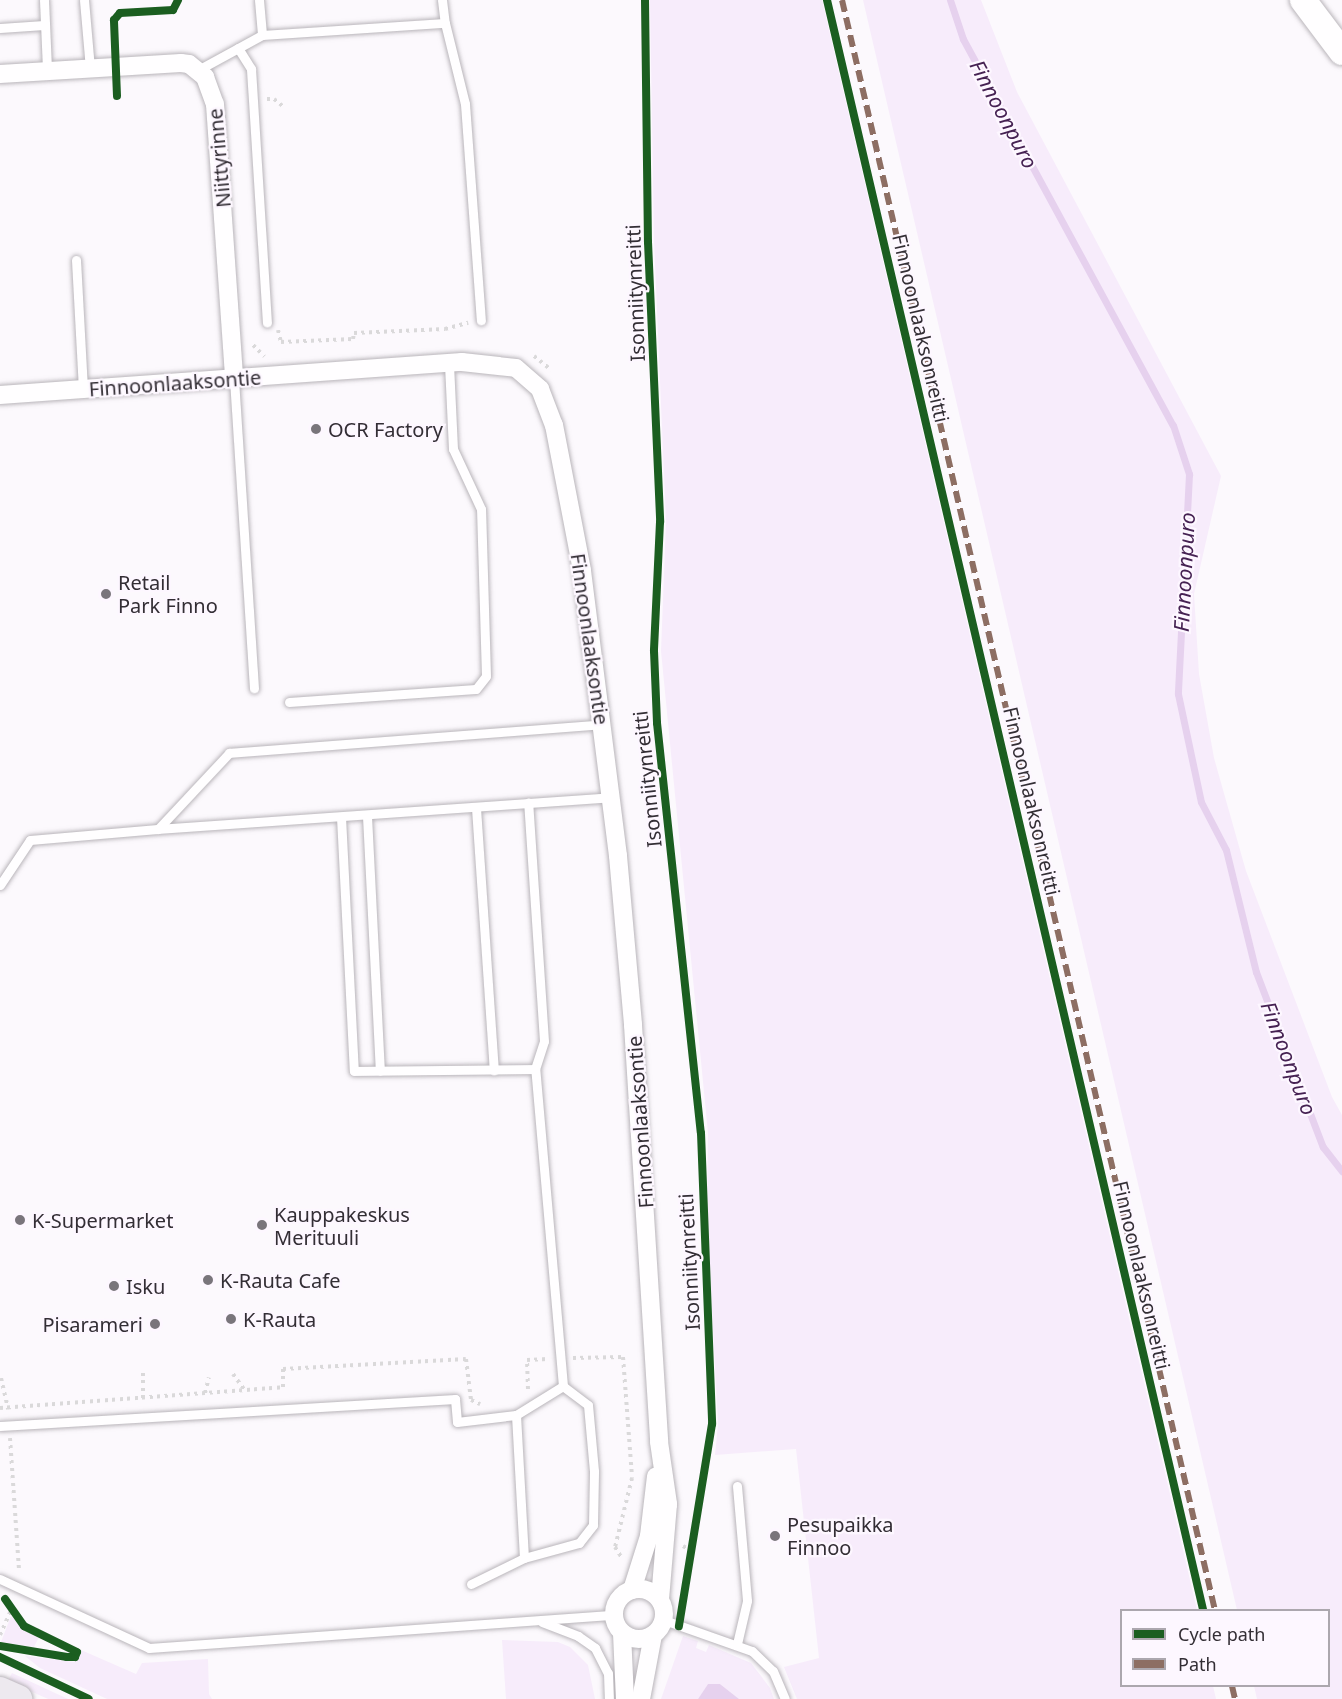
<!DOCTYPE html>
<style>
body{margin:0}
#map{position:relative;width:1342px;height:1699px;overflow:hidden;background:#fcf9fd;font-family:"Noto Sans",sans-serif}
div>[style]{position:absolute}
.green>*{inset:0;background:#f7ecfb}
.water>*{inset:0;background:#e6d1ee}
.stream>*{height:7px;margin:-3.5px;padding:0 3.5px;transform-origin:3.5px;border-radius:3.5px;background:#e6d1ee}
.path>*{height:4px;margin-top:-2px;transform-origin:0;background:repeating-linear-gradient(90deg,#dad9da 0 3px,transparent 0 7.5px)}
.roads{filter:drop-shadow(0 0 2px #b9b5ba) drop-shadow(0 0 2px #b9b5ba)}
.lane>*{height:9px;margin:-4.5px;padding:0 4.5px;transform-origin:4.5px;border-radius:4.5px;background:#fffeff}
.street>*{height:18px;margin:-9px;padding:0 9px;transform-origin:9px;border-radius:9px;background:#fffeff}
.street>.ring{margin:-9px;padding:0;box-sizing:content-box;background:none;border:18px solid #fffeff;border-radius:50%}
.secondary>*{height:26px;margin:-13px;padding:0 13px;transform-origin:13px;border-radius:13px;background:#fffeff}
.primary>*{height:28px;margin:-14px;padding:0 14px;transform-origin:14px;border-radius:14px;background:#ede9ef}
.quiet>*{height:6px;margin-top:-3px;transform-origin:0;background:repeating-linear-gradient(90deg,#8d6e63 0 12px,transparent 0 18px)}
.cycleway>*{height:8px;margin:-4px;padding:0 4px;transform-origin:4px;border-radius:4px;background:#1b5e20}
.dots>*{width:16px;height:16px;translate:-50% -50%;box-sizing:border-box;border:3px solid #fdf7ff;border-radius:50%}
span{translate:-50% -50%;white-space:nowrap;text-align:center;line-height:1.15;-webkit-text-stroke:4.5px #fdf7ff;paint-order:stroke}
.street-label{font-size:20px;color:#332e35}
.poi-label{font-size:20px;color:#332e35}
.left{translate:0 -50%;text-align:left}
.right{translate:-100% -50%;text-align:right}
.water-label{font-size:21px;color:#462253;font-style:italic}
.legend{position:absolute;left:1120px;top:1609px;width:210px;height:78px;box-sizing:border-box;background:#fdf7ff;border:2px solid #aca7ae;margin:0;padding:8px 10px;list-style:none;font-size:18px;color:#332e35}
.legend li{display:flex;align-items:center;gap:12px;height:30px}
.legend b{width:30px;border:2px solid #aca7ae}
</style>
<div id="map">
<div class="green">
<i style="clip-path:polygon(650px 0,822px 0,1197px 1610px,1122px 1610px,1122px 1686px,1213px 1686px,1216px 1699px,797px 1699px,784px 1667px,819px 1658px,796px 1449px,715px 1455px,718px 1424px,707px 1214px,708px 1133px,661px 651px,666px 522px,654px 241px)"></i>
<i style="clip-path:polygon(863px 0,981px 0,1017px 92px,1221px 476px,1194px 594px,1199px 674px,1214px 758px,1246px 871px,1332px 1097px,1342px 1115px,1342px 1699px,1257px 1699px,1254px 1686px,1328px 1686px,1328px 1610px,1237px 1610px)"></i>
<i style="clip-path:polygon(11px 1616px,25px 1630px,39px 1637px,34px 1647px,1px 1642px)"></i>
<i style="clip-path:polygon(683px 1636px,698px 1641px,696px 1648px,706px 1652px,709px 1645px,751px 1663px,770px 1688px,774px 1699px,739px 1699px,720px 1684px,708px 1684px,698px 1699px,661px 1699px)"></i>
<i style="clip-path:polygon(502px 1640px,558px 1642px,570px 1647px,588px 1665px,595px 1699px,506px 1699px)"></i>
<i style="clip-path:polygon(81px 1650px,136px 1674px,142px 1663px,208px 1659px,209px 1694px,212px 1699px,107px 1699px,40px 1668px,25px 1656px,75px 1662px)"></i>
<i style="clip-path:polygon(12px 1673px,68px 1699px,48px 1699px,8px 1681px)"></i>
</div>
<div class="water">
<i style="clip-path:polygon(708px 1684px,720px 1684px,739px 1699px,698px 1699px)"></i>
</div>
<div class="stream">
<i style="left:950px;top:0;width:41px;rotate:71.6deg"></i>
<i style="left:963px;top:39px;width:439px;rotate:61.5deg"></i>
<i style="left:1173px;top:425px;width:52px;rotate:71.9deg"></i>
<i style="left:1189px;top:474px;width:220px;rotate:92.9deg"></i>
<i style="left:1178px;top:694px;width:110px;rotate:78deg"></i>
<i style="left:1201px;top:802px;width:54px;rotate:62.5deg"></i>
<i style="left:1226px;top:850px;width:126px;rotate:76.2deg"></i>
<i style="left:1256px;top:972px;width:187px;rotate:69.1deg"></i>
<i style="left:1323px;top:1147px;width:31px;rotate:52deg"></i>
</div>
<div class="path">
<i style="left:267px;top:99px;width:7px"></i>
<i style="left:274px;top:99px;width:13px;rotate:39deg"></i>
<i style="left:278px;top:330px;width:12px;rotate:76deg"></i>
<i style="left:281px;top:342px;width:72px;rotate:-2.4deg"></i>
<i style="left:353px;top:339px;width:6px;rotate:-81deg"></i>
<i style="left:354px;top:333px;width:91px;rotate:-2.5deg"></i>
<i style="left:445px;top:329px;width:24px;rotate:-15deg"></i>
<i style="left:253px;top:345px;width:16px;rotate:45deg"></i>
<i style="left:534px;top:356px;width:22px;rotate:39deg"></i>
<i style="left:573px;top:1358px;width:50px;rotate:-1.1deg"></i>
<i style="left:623px;top:1357px;width:121px;rotate:85.7deg"></i>
<i style="left:632px;top:1478px;width:71px;rotate:103.8deg"></i>
<i style="left:615px;top:1547px;width:13px;rotate:58deg"></i>
<i style="left:233px;top:1374px;width:19px;rotate:54deg"></i>
<i style="left:1px;top:1378px;width:32px;rotate:77deg"></i>
<i style="left:528px;top:1389px;width:29px;rotate:-92deg"></i>
<i style="left:527px;top:1360px;width:21px;rotate:-3deg"></i>
<i style="left:205px;top:1393px;width:16px;rotate:-76deg"></i>
<i style="left:143px;top:1398px;width:29px;rotate:-90deg"></i>
<i style="left:0;top:1408px;width:284px;rotate:-4.2deg"></i>
<i style="left:283px;top:1387px;width:18px;rotate:-90deg"></i>
<i style="left:283px;top:1369px;width:183px;rotate:-3.1deg"></i>
<i style="left:466px;top:1359px;width:41px;rotate:83deg"></i>
<i style="left:471px;top:1400px;width:10px;rotate:24deg"></i>
<i style="left:10px;top:1438px;width:133px;rotate:86.1deg"></i>
<i style="left:683px;top:1546px;width:12px;rotate:31deg"></i>
<i style="left:0;top:1635px;width:30px;rotate:-66deg"></i>
</div>
<div class="roads">
<div class="lane">
<i style="left:44px;top:0;width:70px;rotate:87.5deg"></i>
<i style="left:84px;top:0;width:68px;rotate:85deg"></i>
<i style="left:259px;top:0;width:35px;rotate:85deg"></i>
<i style="left:442px;top:0;width:23px;rotate:83deg"></i>
<i style="left:0;top:28px;width:44px;rotate:-3.9deg"></i>
<i style="left:238px;top:48px;width:25px;rotate:58deg"></i>
<i style="left:251px;top:69px;width:254px;rotate:86.4deg"></i>
<i style="left:198px;top:70px;width:73px;rotate:-28.7deg"></i>
<i style="left:262px;top:35px;width:183px;rotate:-3.8deg"></i>
<i style="left:445px;top:23px;width:83px;rotate:76.1deg"></i>
<i style="left:465px;top:104px;width:217px;rotate:85.8deg"></i>
<i style="left:76px;top:260px;width:129px;rotate:86.9deg"></i>
<i style="left:234px;top:379px;width:310px;rotate:86.3deg"></i>
<i style="left:289px;top:702px;width:187px;rotate:-4deg"></i>
<i style="left:476px;top:689px;width:16px;rotate:-52deg"></i>
<i style="left:486px;top:676px;width:167px;rotate:-91.7deg"></i>
<i style="left:481px;top:509px;width:66px;rotate:-115deg"></i>
<i style="left:453px;top:449px;width:86px;rotate:-92.7deg"></i>
<i style="left:476px;top:808px;width:263px;rotate:86.1deg"></i>
<i style="left:367px;top:816px;width:255px;rotate:87.1deg"></i>
<i style="left:341px;top:817px;width:254px;rotate:87.1deg"></i>
<i style="left:354px;top:1071px;width:181px;rotate:-0.6deg"></i>
<i style="left:158px;top:829px;width:453px;rotate:-4deg"></i>
<i style="left:0;top:885px;width:54px;rotate:-56.3deg"></i>
<i style="left:30px;top:840px;width:128px;rotate:-4.9deg"></i>
<i style="left:158px;top:829px;width:104px;rotate:-46.9deg"></i>
<i style="left:229px;top:753px;width:375px;rotate:-4.4deg"></i>
<i style="left:516px;top:1415px;width:143px;rotate:86.8deg"></i>
<i style="left:0;top:1426px;width:456px;rotate:-3.4deg"></i>
<i style="left:455px;top:1399px;width:23px;rotate:85deg"></i>
<i style="left:457px;top:1422px;width:59px;rotate:-6.8deg"></i>
<i style="left:516px;top:1415px;width:55px;rotate:-31.7deg"></i>
<i style="left:737px;top:1486px;width:115px;rotate:85deg"></i>
<i style="left:747px;top:1601px;width:44px;rotate:103.1deg"></i>
<i style="left:0;top:1579px;width:164px;rotate:24.8deg"></i>
<i style="left:149px;top:1648px;width:466px;rotate:-4.1deg"></i>
<i style="left:471px;top:1584px;width:59px;rotate:-26.1deg"></i>
<i style="left:524px;top:1558px;width:57px;rotate:-15.3deg"></i>
<i style="left:579px;top:1543px;width:23px;rotate:-52deg"></i>
<i style="left:593px;top:1525px;width:54px;rotate:-88.9deg"></i>
<i style="left:594px;top:1471px;width:66px;rotate:-95.2deg"></i>
<i style="left:588px;top:1405px;width:31px;rotate:-143deg"></i>
<i style="left:563px;top:1386px;width:318px;rotate:-95deg"></i>
<i style="left:535px;top:1069px;width:29px;rotate:-72deg"></i>
<i style="left:544px;top:1041px;width:239px;rotate:-93.8deg"></i>
<i style="left:664px;top:1620px;width:93px;rotate:19.4deg"></i>
<i style="left:752px;top:1651px;width:29px;rotate:44deg"></i>
<i style="left:773px;top:1671px;width:30px;rotate:67deg"></i>
<i style="left:542px;top:1622px;width:39px;rotate:21deg"></i>
<i style="left:578px;top:1636px;width:21px;rotate:35deg"></i>
<i style="left:595px;top:1648px;width:28px;rotate:63deg"></i>
<i style="left:608px;top:1673px;width:26px;rotate:88deg"></i>
</div>
<div class="street">
<i style="left:0;top:74px;width:181px;rotate:-3.5deg"></i>
<i style="left:181px;top:63px;width:8px;rotate:7deg"></i>
<i style="left:189px;top:64px;width:21px;rotate:39deg"></i>
<i style="left:205px;top:77px;width:29px;rotate:70deg"></i>
<i style="left:215px;top:104px;width:276px;rotate:86deg"></i>
<i style="left:0;top:395px;width:463px;rotate:-4.1deg"></i>
<i style="left:462px;top:362px;width:54px;rotate:6.3deg"></i>
<i style="left:516px;top:368px;width:32px;rotate:41deg"></i>
<i style="left:540px;top:389px;width:39px;rotate:69deg"></i>
<i style="left:554px;top:425px;width:149px;rotate:79.1deg"></i>
<i style="left:582px;top:571px;width:287px;rotate:82.8deg"></i>
<i style="left:618px;top:856px;width:170px;rotate:84.9deg"></i>
<i style="left:633px;top:1025px;width:418px;rotate:86.4deg"></i>
<i style="left:659px;top:1442px;width:63px;rotate:81.7deg"></i>
<i style="left:668px;top:1504px;width:96px;rotate:94.8deg"></i>
<i class="ring" style="left:614px;top:1589px;width:32px;height:32px"></i>
<i style="left:632px;top:1590px;width:57px;rotate:-72.5deg"></i>
<i style="left:649px;top:1536px;width:60px;rotate:-83.3deg"></i>
<i style="left:622px;top:1633px;width:66px;rotate:87.4deg"></i>
<i style="left:641px;top:1699px;width:65px;rotate:-79.4deg"></i>
</div>
<div class="secondary">
<i style="left:1303px;top:0;width:65px;rotate:53.1deg"></i>
</div>
<div class="primary">
<i style="left:0;top:1691px;width:20px;rotate:24deg"></i>
</div>
</div>
<div class="quiet">
<i style="left:842px;top:0;width:1653px;rotate:76.96deg"></i>
<i style="left:1232px;top:1686px;width:13px;rotate:77deg"></i>
</div>
<div class="cycleway">
<i style="left:645px;top:0;width:242px;rotate:89.3deg"></i>
<i style="left:648px;top:242px;width:280px;rotate:87.5deg"></i>
<i style="left:660px;top:522px;width:129px;rotate:92.7deg"></i>
<i style="left:654px;top:651px;width:72px;rotate:87.6deg"></i>
<i style="left:657px;top:723px;width:412px;rotate:83.9deg"></i>
<i style="left:701px;top:1133px;width:291px;rotate:87.8deg"></i>
<i style="left:712px;top:1424px;width:205px;rotate:99.3deg"></i>
<i style="left:827px;top:0;width:1653px;rotate:76.85deg"></i>
<i style="left:117px;top:96px;width:76px;rotate:-92.3deg"></i>
<i style="left:114px;top:20px;width:9px;rotate:-49deg"></i>
<i style="left:120px;top:13px;width:53px;rotate:-3.2deg"></i>
<i style="left:173px;top:10px;width:11px;rotate:-63deg"></i>
<i style="left:0;top:1646px;width:68px;rotate:9.3deg"></i>
<i style="left:67px;top:1657px;width:8px"></i>
<i style="left:75px;top:1657px;width:5px;rotate:-68deg"></i>
<i style="left:77px;top:1652px;width:59px;rotate:-153.9deg"></i>
<i style="left:24px;top:1626px;width:33px;rotate:-125deg"></i>
<i style="left:0;top:1657px;width:98px;rotate:25.3deg"></i>
</div>
<div class="dots">
<i style="left:316px;top:429px;background:#79757b"></i>
<i style="left:106px;top:594px;background:#79757b"></i>
<i style="left:20px;top:1220px;background:#79757b"></i>
<i style="left:262px;top:1225px;background:#79757b"></i>
<i style="left:208px;top:1280px;background:#79757b"></i>
<i style="left:114px;top:1286px;background:#79757b"></i>
<i style="left:231px;top:1319px;background:#79757b"></i>
<i style="left:155px;top:1324px;background:#79757b"></i>
<i style="left:775px;top:1536px;background:#79757b"></i>
</div>
<div class="street-label">
<span style="left:219px;top:158px;rotate:-95deg">Niittyrinne</span>
<span style="left:635px;top:293px;rotate:-92deg">Isonniitynreitti</span>
<span style="left:921px;top:328px;rotate:77deg">Finnoonlaaksonreitti</span>
<span style="left:175px;top:383px;rotate:-4deg">Finnoonlaaksontie</span>
<span style="left:590px;top:639px;rotate:82deg">Finnoonlaaksontie</span>
<span style="left:647px;top:779px;rotate:-96deg">Isonniitynreitti</span>
<span style="left:1032px;top:801px;rotate:77deg">Finnoonlaaksonreitti</span>
<span style="left:640px;top:1122px;rotate:-94deg">Finnoonlaaksontie</span>
<span style="left:689px;top:1262px;rotate:-93deg">Isonniitynreitti</span>
<span style="left:1142px;top:1275px;rotate:77deg">Finnoonlaaksonreitti</span>
</div>
<div class="poi-label">
<span class="left" style="left:328px;top:429px">OCR Factory</span>
<span class="left" style="left:118px;top:594px">Retail<br>Park Finno</span>
<span class="left" style="left:274px;top:1226px">Kauppakeskus<br>Merituuli</span>
<span class="left" style="left:32px;top:1220px">K-Supermarket</span>
<span class="left" style="left:220px;top:1280px">K-Rauta Cafe</span>
<span class="left" style="left:126px;top:1286px">Isku</span>
<span class="left" style="left:243px;top:1319px">K-Rauta</span>
<span class="right" style="left:143px;top:1324px">Pisarameri</span>
<span class="left" style="left:787px;top:1536px">Pesupaikka<br>Finnoo</span>
</div>
<div class="water-label">
<span style="left:1004px;top:114px;rotate:62deg">Finnoonpuro</span>
<span style="left:1184px;top:572px;rotate:-87deg">Finnoonpuro</span>
<span style="left:1289px;top:1058px;rotate:69deg">Finnoonpuro</span>
</div>
<ul class="legend">
<li><b style="height:8px;background:#1b5e20"></b>Cycle path</li>
<li><b style="height:8px;background:#8d6e63"></b>Path</li>
</ul>
</div>
